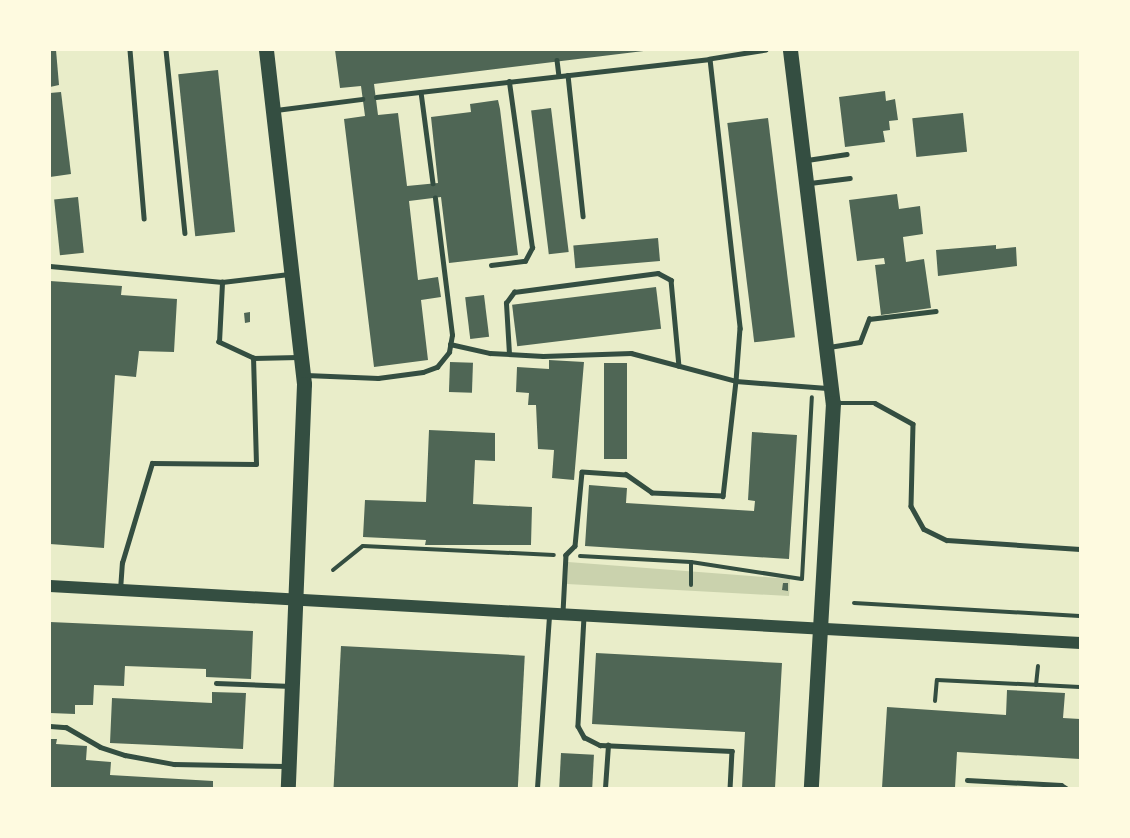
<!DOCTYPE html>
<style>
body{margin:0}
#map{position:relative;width:1130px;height:838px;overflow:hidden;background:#e9edc9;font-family:Barlow,sans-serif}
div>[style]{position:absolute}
.green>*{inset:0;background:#cad2ad}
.building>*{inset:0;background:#4f6655;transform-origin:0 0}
.path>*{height:4px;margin:-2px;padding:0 2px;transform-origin:2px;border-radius:2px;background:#344e41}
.service>*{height:4.5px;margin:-2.25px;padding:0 2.25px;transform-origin:2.25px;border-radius:2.25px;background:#344e41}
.secondary>*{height:12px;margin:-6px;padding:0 6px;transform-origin:6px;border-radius:6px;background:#344e41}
.primary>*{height:15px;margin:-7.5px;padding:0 7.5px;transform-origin:7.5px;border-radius:7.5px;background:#344e41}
span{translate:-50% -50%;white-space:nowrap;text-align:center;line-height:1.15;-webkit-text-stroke:6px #fefae0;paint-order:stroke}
.frame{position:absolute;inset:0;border:51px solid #fefae0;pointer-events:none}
</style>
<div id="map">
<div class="green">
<i style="clip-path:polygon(568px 562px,790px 579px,789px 596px,567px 584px)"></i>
</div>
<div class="building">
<i style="clip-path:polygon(50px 50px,56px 50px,59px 85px,50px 87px)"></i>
<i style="clip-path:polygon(335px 50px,652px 50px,374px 84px,378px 115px,398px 113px,407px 186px,438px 183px,431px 117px,471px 112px,470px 104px,498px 100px,500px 109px,518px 255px,449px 263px,441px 197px,409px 201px,418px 280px,438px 277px,441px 297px,421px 300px,428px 360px,374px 367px,344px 119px,365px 116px,361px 86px,340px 88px)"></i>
<i style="left:218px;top:70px;width:163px;height:40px;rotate:84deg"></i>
<i style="clip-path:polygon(885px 91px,886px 101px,895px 99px,898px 120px,889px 121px,890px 130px,883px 131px,885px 142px,845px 147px,839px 97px)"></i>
<i style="clip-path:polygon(61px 92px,71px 174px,50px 177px,50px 93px)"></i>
<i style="left:551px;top:108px;width:145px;height:20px;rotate:83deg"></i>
<i style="left:963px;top:113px;width:39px;height:51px;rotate:84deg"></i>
<i style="left:768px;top:118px;width:221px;height:41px;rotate:83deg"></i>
<i style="clip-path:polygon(897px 194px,899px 209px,920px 206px,923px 234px,903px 237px,906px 262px,924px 259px,931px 308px,881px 315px,875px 265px,885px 264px,884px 258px,857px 261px,849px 200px)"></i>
<i style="left:78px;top:197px;width:56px;height:24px;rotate:84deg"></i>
<i style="left:658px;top:238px;width:23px;height:85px;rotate:85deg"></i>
<i style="clip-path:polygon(996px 245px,996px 249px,1016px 247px,1017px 266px,938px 276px,936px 250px)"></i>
<i style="clip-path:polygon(50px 281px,122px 286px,121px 295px,177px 299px,174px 352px,139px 351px,136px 377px,115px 375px,104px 548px,50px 544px)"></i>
<i style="left:656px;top:287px;width:42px;height:145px;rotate:83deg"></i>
<i style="left:484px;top:295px;width:42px;height:19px;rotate:83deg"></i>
<i style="clip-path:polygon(250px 312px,250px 322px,245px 323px,244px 313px)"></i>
<i style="clip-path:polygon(549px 360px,584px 362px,574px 480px,552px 478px,554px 450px,538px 449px,536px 405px,528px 405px,529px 393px,516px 392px,517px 367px,549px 369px)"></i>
<i style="left:450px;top:362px;width:23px;height:30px;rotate:2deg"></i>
<i style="left:604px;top:363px;width:23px;height:96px"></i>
<i style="clip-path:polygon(429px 430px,495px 433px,495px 461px,475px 460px,473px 504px,532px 507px,531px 545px,425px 545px,426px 540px,363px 537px,365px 500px,426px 502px)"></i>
<i style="clip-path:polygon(752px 432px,797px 435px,789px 559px,585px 546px,589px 485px,627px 488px,626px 503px,754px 511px,755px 501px,748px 500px)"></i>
<i style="clip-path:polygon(783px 583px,788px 583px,788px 591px,782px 590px)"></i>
<i style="clip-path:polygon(50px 622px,253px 631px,251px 679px,206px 677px,206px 669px,125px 666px,124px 686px,94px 685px,93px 705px,75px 705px,75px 714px,50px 713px)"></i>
<i style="left:341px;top:646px;width:184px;height:142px;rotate:3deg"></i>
<i style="clip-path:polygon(596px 653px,782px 663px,775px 788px,742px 788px,745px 732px,592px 724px)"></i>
<i style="clip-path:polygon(1007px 690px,1065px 693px,1063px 718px,1080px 719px,1080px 759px,957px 752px,955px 788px,882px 788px,887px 707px,1006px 715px)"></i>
<i style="clip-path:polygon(212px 692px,246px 693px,243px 749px,110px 743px,112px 698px,212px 703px)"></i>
<i style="clip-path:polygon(50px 739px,57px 739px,56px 744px,87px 746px,86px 760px,111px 762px,110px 775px,213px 781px,213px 788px,50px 788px)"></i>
<i style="left:561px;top:753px;width:33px;height:35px;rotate:3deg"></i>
</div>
<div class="path">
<i style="left:580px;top:556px;width:111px;rotate:3.1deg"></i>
<i style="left:691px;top:562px;width:112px;rotate:8.7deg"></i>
<i style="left:802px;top:579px;width:182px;rotate:-86.9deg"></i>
<i style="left:333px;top:570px;width:38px;rotate:-39deg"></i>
<i style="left:363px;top:546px;width:191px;rotate:2.7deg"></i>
<i style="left:691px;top:585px;width:23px;rotate:-90deg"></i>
<i style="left:854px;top:603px;width:226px;rotate:3.3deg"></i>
<i style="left:1036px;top:685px;width:19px;rotate:-84deg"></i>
<i style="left:935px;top:701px;width:21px;rotate:-85deg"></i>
<i style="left:937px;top:680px;width:143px;rotate:2.8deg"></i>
</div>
<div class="service">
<i style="left:130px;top:50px;width:169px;rotate:85.2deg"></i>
<i style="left:166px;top:50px;width:184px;rotate:84.1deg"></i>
<i style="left:766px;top:50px;width:57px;rotate:170.9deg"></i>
<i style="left:710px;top:59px;width:271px;rotate:83.6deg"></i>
<i style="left:740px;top:328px;width:53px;rotate:94.3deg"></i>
<i style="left:736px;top:381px;width:91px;rotate:4.4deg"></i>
<i style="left:557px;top:60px;width:16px;rotate:83deg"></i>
<i style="left:568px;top:75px;width:142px;rotate:83.9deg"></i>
<i style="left:421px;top:92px;width:92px;rotate:82.5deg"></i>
<i style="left:376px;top:97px;width:336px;rotate:-6.5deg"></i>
<i style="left:276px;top:110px;width:87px;rotate:-7.3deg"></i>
<i style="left:807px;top:160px;width:40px;rotate:-8.5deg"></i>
<i style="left:810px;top:183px;width:40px;rotate:-7.1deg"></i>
<i style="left:491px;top:265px;width:34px;rotate:-7deg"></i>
<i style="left:525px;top:261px;width:15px;rotate:-62deg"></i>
<i style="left:532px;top:248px;width:168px;rotate:-97.9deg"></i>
<i style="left:50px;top:266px;width:173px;rotate:5.3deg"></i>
<i style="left:222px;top:282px;width:67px;rotate:-6.8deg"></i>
<i style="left:450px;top:344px;width:41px;rotate:12.7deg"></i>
<i style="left:490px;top:353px;width:53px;rotate:3.2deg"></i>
<i style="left:543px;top:356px;width:88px;rotate:-2deg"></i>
<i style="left:631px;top:353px;width:109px;rotate:14.9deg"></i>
<i style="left:736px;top:381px;width:116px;rotate:96.4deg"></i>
<i style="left:723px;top:496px;width:71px;rotate:-177.6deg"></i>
<i style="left:652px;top:493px;width:32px;rotate:-145deg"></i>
<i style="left:626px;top:475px;width:44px;rotate:-176.1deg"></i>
<i style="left:582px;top:472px;width:74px;rotate:95.4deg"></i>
<i style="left:575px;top:546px;width:13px;rotate:135deg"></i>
<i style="left:566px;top:555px;width:58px;rotate:93deg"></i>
<i style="left:829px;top:347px;width:31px;rotate:-9deg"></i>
<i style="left:860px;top:342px;width:25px;rotate:-69deg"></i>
<i style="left:869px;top:319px;width:67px;rotate:-6.8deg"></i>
<i style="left:509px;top:354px;width:51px;rotate:-93.4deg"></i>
<i style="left:506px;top:303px;width:14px;rotate:-54deg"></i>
<i style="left:514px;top:292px;width:145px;rotate:-7.5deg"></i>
<i style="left:658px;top:273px;width:15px;rotate:28deg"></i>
<i style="left:671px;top:280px;width:86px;rotate:84.7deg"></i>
<i style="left:253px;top:358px;width:45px;rotate:-1.3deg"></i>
<i style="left:306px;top:375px;width:72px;rotate:2.4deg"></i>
<i style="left:378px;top:378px;width:45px;rotate:-7.6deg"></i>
<i style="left:423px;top:372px;width:15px;rotate:-20deg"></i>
<i style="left:437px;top:367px;width:19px;rotate:-51deg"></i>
<i style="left:449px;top:352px;width:17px;rotate:-80deg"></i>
<i style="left:452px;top:335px;width:138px;rotate:-97.1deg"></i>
<i style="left:835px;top:403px;width:40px"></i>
<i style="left:875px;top:403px;width:43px;rotate:28.9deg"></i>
<i style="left:913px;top:424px;width:82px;rotate:91.4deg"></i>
<i style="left:911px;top:506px;width:26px;rotate:61deg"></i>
<i style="left:924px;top:529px;width:25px;rotate:26deg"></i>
<i style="left:947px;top:540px;width:133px;rotate:3.9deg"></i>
<i style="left:120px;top:590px;width:27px;rotate:-86deg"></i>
<i style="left:122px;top:563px;width:104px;rotate:-73.3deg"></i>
<i style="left:152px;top:463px;width:104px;rotate:0.6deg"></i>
<i style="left:256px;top:464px;width:106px;rotate:-91.6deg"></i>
<i style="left:253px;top:358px;width:38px;rotate:-155deg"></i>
<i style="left:219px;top:342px;width:60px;rotate:-87.1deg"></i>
<i style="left:584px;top:617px;width:109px;rotate:93.2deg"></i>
<i style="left:578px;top:726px;width:13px;rotate:61deg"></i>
<i style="left:584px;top:737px;width:18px;rotate:27deg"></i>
<i style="left:600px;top:745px;width:132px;rotate:2.6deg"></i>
<i style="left:732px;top:751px;width:37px;rotate:93deg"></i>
<i style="left:216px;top:683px;width:75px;rotate:2.3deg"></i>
<i style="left:50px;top:726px;width:16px;rotate:4deg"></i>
<i style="left:66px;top:727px;width:39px;rotate:30deg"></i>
<i style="left:100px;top:747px;width:26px;rotate:18deg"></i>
<i style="left:125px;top:755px;width:50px;rotate:10.4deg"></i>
<i style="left:174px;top:764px;width:111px;rotate:1deg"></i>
<i style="left:967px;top:780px;width:94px;rotate:3deg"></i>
<i style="left:1061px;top:785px;width:6px;rotate:31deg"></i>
<i style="left:537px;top:788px;width:173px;rotate:-86deg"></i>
<i style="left:605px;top:788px;width:43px;rotate:-86deg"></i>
</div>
<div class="secondary">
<i style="left:50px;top:586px;width:1032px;rotate:3.17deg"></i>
</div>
<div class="primary">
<i style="left:266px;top:50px;width:336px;rotate:83.5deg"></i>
<i style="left:304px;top:384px;width:404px;rotate:92.3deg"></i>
<i style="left:790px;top:50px;width:356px;rotate:83.1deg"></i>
<i style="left:833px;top:403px;width:386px;rotate:93.3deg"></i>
</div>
<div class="frame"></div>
</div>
